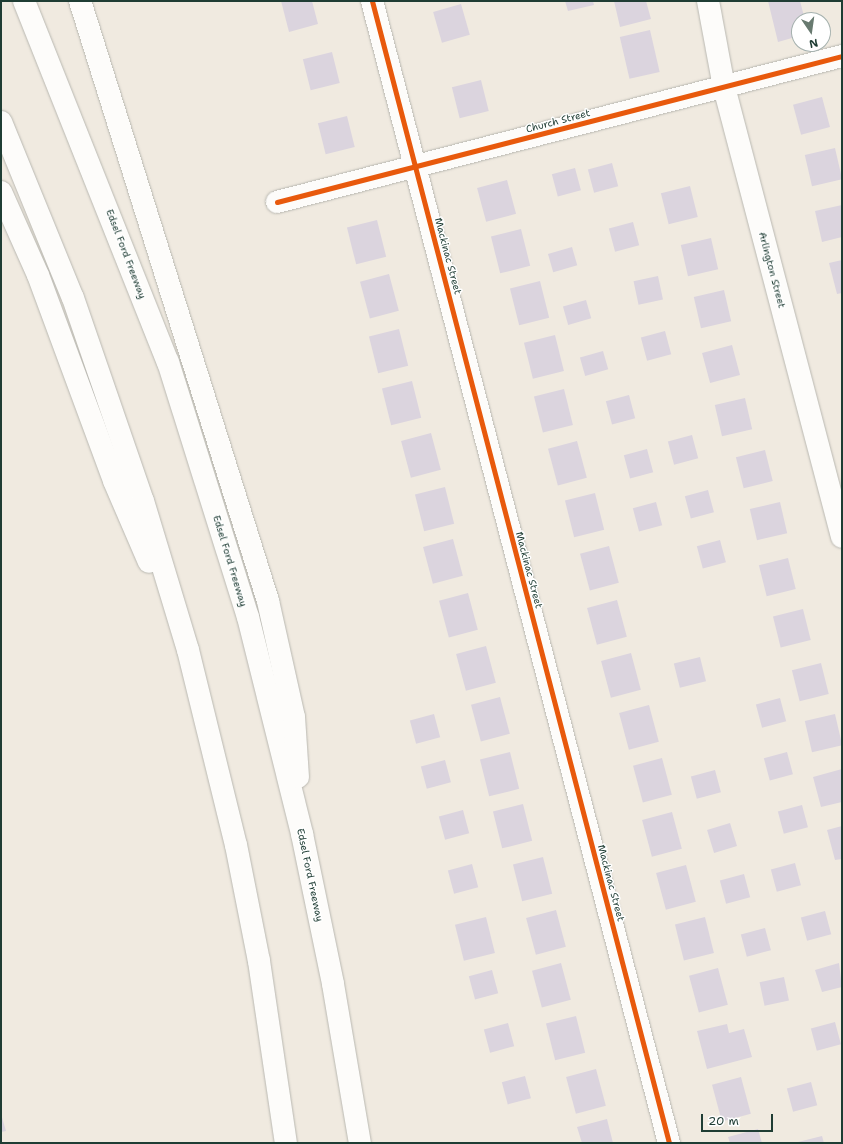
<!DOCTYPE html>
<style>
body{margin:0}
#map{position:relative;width:843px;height:1144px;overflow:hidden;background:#f0eae0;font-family:"Shantell Sans",sans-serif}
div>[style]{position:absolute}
.building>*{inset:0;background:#dbd4de;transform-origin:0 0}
.roads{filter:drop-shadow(0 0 1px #b9b8b1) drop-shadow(0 0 1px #b9b8b1)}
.minor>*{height:22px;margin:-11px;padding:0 11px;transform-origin:11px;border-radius:11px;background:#fdfcfa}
.highway>*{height:22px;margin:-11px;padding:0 11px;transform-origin:11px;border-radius:11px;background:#fdfcfa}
.cycleway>*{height:5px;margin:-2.5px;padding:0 2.5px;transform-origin:2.5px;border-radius:2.5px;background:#e8590c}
span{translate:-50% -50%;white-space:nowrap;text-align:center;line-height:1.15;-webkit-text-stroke:3px #fff;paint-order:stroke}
.street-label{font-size:10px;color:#1f3d34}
.frame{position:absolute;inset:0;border:2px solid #1f3d34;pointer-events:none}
.north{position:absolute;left:791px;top:12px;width:40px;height:40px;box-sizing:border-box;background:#fff;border:1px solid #a5b1ae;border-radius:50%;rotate:167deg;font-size:11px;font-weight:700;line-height:16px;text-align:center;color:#1f3d34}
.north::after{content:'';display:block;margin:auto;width:14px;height:18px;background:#687a70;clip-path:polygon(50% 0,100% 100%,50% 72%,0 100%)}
.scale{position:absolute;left:701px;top:1114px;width:72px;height:18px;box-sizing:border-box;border:2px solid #1f3d34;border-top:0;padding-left:5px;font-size:12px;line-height:14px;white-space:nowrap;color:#1f3d34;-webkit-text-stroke:3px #fff;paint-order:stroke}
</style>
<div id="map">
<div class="building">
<i style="clip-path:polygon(281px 1px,312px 1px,318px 24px,289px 32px)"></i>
<i style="clip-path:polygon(565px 1px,593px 1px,594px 5px,568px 11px)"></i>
<i style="clip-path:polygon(614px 1px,646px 1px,651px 19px,620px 27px)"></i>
<i style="clip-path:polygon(768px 1px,800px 1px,805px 20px,799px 20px,799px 36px,778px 42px)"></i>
<i style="left:461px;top:4px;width:32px;height:29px;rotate:74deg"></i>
<i style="left:650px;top:30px;width:43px;height:31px;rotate:77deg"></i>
<i style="left:332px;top:52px;width:32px;height:30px;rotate:76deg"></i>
<i style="left:481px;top:80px;width:32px;height:30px;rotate:76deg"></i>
<i style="left:822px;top:97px;width:31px;height:30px;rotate:75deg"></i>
<i style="left:347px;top:116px;width:32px;height:30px;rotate:76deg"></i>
<i style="left:835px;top:148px;width:32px;height:31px;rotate:77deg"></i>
<i style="left:612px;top:163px;width:24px;height:25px;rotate:75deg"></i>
<i style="left:575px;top:168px;width:23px;height:24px;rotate:75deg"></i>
<i style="left:507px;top:180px;width:35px;height:31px;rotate:75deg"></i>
<i style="left:690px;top:186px;width:32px;height:30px;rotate:76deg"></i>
<i style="clip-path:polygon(842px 205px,842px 237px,822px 242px,815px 211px)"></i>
<i style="left:377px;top:220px;width:38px;height:31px;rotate:76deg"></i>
<i style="left:633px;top:222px;width:24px;height:25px;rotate:75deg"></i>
<i style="left:521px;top:229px;width:38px;height:31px;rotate:76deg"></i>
<i style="left:711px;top:238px;width:32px;height:31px;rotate:77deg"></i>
<i style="left:572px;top:247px;width:19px;height:25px;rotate:74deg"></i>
<i style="clip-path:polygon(842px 260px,842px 293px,837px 294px,829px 263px)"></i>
<i style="left:389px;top:274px;width:38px;height:30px;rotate:75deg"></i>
<i style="left:658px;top:276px;width:24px;height:25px;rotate:78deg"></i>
<i style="left:540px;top:281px;width:38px;height:31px;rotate:76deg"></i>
<i style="left:724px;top:290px;width:32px;height:31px;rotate:77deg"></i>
<i style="left:586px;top:300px;width:19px;height:24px;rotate:74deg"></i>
<i style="left:399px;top:329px;width:38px;height:31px;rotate:76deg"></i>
<i style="left:665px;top:331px;width:24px;height:25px;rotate:75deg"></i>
<i style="left:555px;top:335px;width:37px;height:32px;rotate:76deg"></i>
<i style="left:732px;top:345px;width:31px;height:31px;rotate:75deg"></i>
<i style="left:603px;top:351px;width:19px;height:24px;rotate:74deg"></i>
<i style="left:412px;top:381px;width:38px;height:31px;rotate:76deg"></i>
<i style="left:564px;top:389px;width:37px;height:31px;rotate:76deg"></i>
<i style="left:629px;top:395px;width:24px;height:24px;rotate:75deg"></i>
<i style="left:745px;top:398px;width:32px;height:31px;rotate:77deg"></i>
<i style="left:431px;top:433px;width:38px;height:31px;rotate:75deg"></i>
<i style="left:692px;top:435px;width:24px;height:25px;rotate:75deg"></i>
<i style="left:577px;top:441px;width:38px;height:30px;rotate:75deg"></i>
<i style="left:647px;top:449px;width:24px;height:24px;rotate:75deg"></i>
<i style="left:765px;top:450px;width:32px;height:30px;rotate:76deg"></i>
<i style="left:445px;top:487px;width:38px;height:31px;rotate:76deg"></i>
<i style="left:708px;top:490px;width:23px;height:24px;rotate:75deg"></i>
<i style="left:595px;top:493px;width:38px;height:31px;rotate:76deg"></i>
<i style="left:656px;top:502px;width:24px;height:24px;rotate:75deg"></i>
<i style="left:780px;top:502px;width:32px;height:31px;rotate:77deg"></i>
<i style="left:453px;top:539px;width:38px;height:31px;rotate:75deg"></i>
<i style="left:720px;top:540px;width:23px;height:24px;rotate:75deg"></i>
<i style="left:609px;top:546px;width:38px;height:30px;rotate:75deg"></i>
<i style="left:788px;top:558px;width:32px;height:30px;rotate:76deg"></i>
<i style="left:468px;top:593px;width:38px;height:30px;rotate:75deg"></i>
<i style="left:617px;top:600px;width:38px;height:31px;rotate:75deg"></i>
<i style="left:803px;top:609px;width:32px;height:31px;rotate:76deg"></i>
<i style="left:486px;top:646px;width:38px;height:31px;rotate:75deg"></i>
<i style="left:631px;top:653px;width:38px;height:31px;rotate:75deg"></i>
<i style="left:700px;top:657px;width:25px;height:27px;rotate:76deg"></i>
<i style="left:821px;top:663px;width:32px;height:30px;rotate:76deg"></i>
<i style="left:500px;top:697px;width:38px;height:30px;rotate:75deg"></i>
<i style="left:780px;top:698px;width:24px;height:25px;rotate:75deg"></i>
<i style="left:649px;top:705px;width:38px;height:31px;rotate:75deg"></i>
<i style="left:434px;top:714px;width:24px;height:25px;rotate:75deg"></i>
<i style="left:835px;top:714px;width:32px;height:31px;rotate:77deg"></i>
<i style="left:510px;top:752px;width:38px;height:31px;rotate:76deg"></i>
<i style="left:787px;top:752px;width:23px;height:24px;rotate:75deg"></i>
<i style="left:662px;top:758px;width:38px;height:30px;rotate:75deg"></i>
<i style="left:445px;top:760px;width:23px;height:25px;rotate:75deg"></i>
<i style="clip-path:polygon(842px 769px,842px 802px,821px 807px,813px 777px)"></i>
<i style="left:715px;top:770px;width:23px;height:25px;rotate:75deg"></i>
<i style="left:523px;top:804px;width:38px;height:31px;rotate:76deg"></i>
<i style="left:802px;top:805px;width:23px;height:25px;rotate:75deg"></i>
<i style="left:463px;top:810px;width:24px;height:25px;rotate:75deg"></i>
<i style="left:672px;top:812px;width:38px;height:31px;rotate:75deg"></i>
<i style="left:730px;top:823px;width:24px;height:24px;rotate:73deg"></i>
<i style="clip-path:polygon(842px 826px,842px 859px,835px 860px,827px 830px)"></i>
<i style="left:543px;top:857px;width:38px;height:31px;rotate:76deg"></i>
<i style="left:795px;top:863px;width:23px;height:25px;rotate:75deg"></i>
<i style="left:472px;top:864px;width:24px;height:25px;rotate:75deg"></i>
<i style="left:686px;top:865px;width:38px;height:31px;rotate:75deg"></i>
<i style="left:744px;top:874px;width:24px;height:25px;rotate:75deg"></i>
<i style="left:556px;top:910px;width:38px;height:31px;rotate:75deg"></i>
<i style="left:825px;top:911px;width:24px;height:25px;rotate:75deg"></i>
<i style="left:486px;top:917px;width:37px;height:32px;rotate:76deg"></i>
<i style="left:705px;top:917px;width:37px;height:31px;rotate:76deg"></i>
<i style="left:765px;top:928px;width:23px;height:25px;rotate:75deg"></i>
<i style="left:561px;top:963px;width:38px;height:30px;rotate:75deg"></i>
<i style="clip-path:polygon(839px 963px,842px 987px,822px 992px,815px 970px)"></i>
<i style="left:718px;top:968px;width:38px;height:30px;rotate:75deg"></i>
<i style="left:492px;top:970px;width:24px;height:24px;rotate:75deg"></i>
<i style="left:784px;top:977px;width:24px;height:25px;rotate:78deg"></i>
<i style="left:576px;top:1016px;width:38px;height:31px;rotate:76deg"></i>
<i style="left:835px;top:1022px;width:23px;height:25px;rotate:75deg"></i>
<i style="left:508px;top:1023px;width:24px;height:25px;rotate:75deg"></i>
<i style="clip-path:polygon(727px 1024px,729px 1033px,744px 1029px,752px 1057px,707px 1069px,697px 1031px)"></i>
<i style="left:596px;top:1069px;width:38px;height:31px;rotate:75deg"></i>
<i style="left:525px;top:1076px;width:23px;height:24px;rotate:75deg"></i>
<i style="left:741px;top:1077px;width:38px;height:30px;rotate:75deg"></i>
<i style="left:811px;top:1082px;width:24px;height:25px;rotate:75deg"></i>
<i style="clip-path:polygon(1px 1114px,6px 1131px,1px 1132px)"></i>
<i style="clip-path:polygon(607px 1119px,613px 1143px,582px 1143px,577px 1127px)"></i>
<i style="clip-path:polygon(758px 1129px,762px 1143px,730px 1143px,728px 1137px)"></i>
<i style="clip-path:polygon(822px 1136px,824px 1143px,798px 1143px,798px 1142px)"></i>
</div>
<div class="roads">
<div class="minor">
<i style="left:372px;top:1px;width:1180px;rotate:75.42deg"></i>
<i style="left:708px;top:1px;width:87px;rotate:79.5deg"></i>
<i style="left:724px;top:87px;width:465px;rotate:75.3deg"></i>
<i style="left:277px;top:202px;width:584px;rotate:-14.49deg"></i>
</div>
<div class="highway">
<i style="left:24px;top:1px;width:389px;rotate:68.3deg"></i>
<i style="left:168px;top:362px;width:267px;rotate:72.6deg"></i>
<i style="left:248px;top:617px;width:224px;rotate:76deg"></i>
<i style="left:302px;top:834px;width:153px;rotate:78.3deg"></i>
<i style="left:333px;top:984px;width:161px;rotate:80.4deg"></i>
<i style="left:80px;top:1px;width:629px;rotate:72.6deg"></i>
<i style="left:268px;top:601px;width:119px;rotate:77.4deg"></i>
<i style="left:294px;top:717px;width:60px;rotate:86.2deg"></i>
<i style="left:1px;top:122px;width:190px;rotate:67.8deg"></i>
<i style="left:73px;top:298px;width:215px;rotate:71deg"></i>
<i style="left:143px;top:501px;width:156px;rotate:73.2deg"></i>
<i style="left:188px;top:650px;width:201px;rotate:76.2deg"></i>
<i style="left:236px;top:845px;width:118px;rotate:78.8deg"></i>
<i style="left:259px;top:961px;width:184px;rotate:81.6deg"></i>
<i style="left:1px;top:192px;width:91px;rotate:66deg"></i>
<i style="left:38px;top:275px;width:220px;rotate:69.7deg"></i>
<i style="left:114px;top:481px;width:88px;rotate:66.6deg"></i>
</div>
</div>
<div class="cycleway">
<i style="left:372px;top:1px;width:1180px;rotate:75.42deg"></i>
<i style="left:277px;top:202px;width:584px;rotate:-14.49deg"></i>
</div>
<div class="street-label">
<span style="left:558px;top:121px;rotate:-15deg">Church Street</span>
<span style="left:126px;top:254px;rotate:69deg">Edsel Ford Freeway</span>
<span style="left:448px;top:256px;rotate:75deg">Mackinac Street</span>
<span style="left:772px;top:270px;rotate:75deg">Arlington Street</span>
<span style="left:230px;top:561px;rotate:73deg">Edsel Ford Freeway</span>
<span style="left:529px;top:570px;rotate:75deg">Mackinac Street</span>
<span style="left:310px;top:875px;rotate:78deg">Edsel Ford Freeway</span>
<span style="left:611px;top:883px;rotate:75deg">Mackinac Street</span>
</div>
<div class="frame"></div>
<div class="north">N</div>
<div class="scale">20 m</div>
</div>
